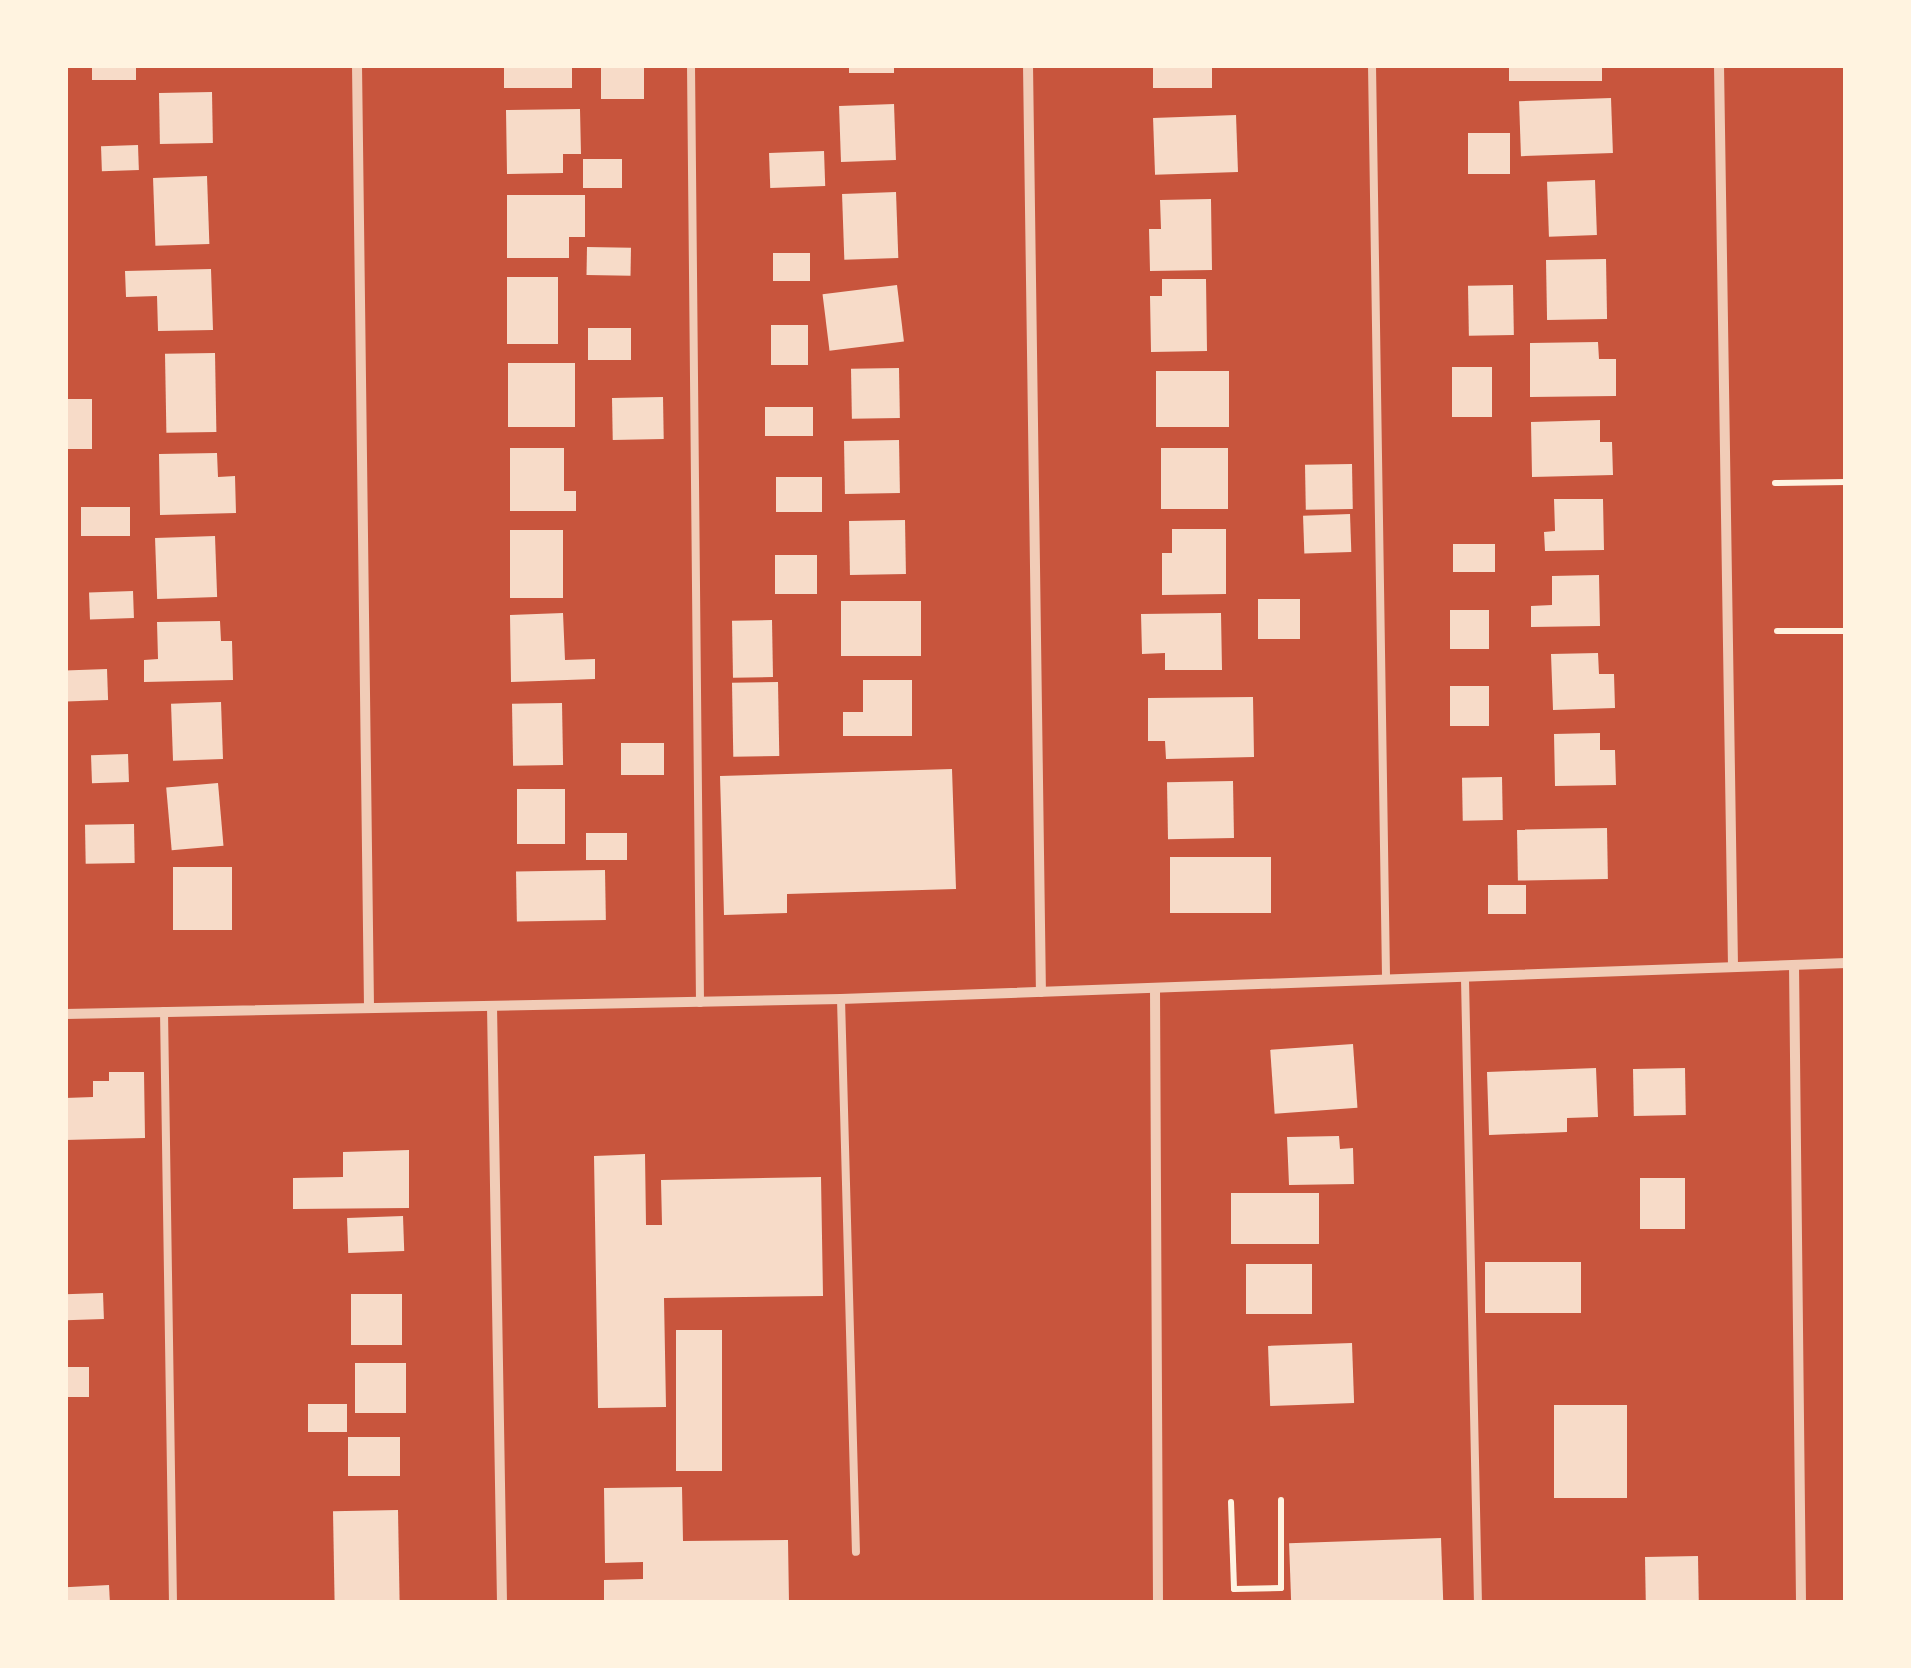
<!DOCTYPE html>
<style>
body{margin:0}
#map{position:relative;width:1911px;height:1668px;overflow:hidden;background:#c8553d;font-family:"Space Grotesk",sans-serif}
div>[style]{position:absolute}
.building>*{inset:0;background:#f7dbc8;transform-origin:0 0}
.path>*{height:6px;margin:-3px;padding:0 3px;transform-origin:3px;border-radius:3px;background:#fff3e0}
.service>*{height:8px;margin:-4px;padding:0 4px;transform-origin:4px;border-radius:4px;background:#f1ccb7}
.minor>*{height:10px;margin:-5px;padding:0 5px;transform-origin:5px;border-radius:5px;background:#f1ccb7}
span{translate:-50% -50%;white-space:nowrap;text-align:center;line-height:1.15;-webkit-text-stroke:10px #fff3e0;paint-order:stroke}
.frame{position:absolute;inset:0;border:68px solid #fff3e0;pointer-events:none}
</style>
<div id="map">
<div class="building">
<i style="left:92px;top:65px;width:44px;height:15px"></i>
<i style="left:504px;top:65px;width:68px;height:23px"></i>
<i style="left:601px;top:65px;width:43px;height:34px"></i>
<i style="left:849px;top:65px;width:45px;height:8px"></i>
<i style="left:1153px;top:65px;width:59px;height:23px"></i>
<i style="left:1509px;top:65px;width:93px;height:16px"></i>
<i style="left:212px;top:92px;width:51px;height:53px;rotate:89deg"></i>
<i style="left:1611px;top:98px;width:55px;height:92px;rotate:88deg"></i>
<i style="left:894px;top:104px;width:56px;height:55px;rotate:88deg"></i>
<i style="clip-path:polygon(580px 109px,581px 154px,563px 154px,563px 173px,507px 174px,506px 110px)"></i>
<i style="left:1236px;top:115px;width:57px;height:83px;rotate:88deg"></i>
<i style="left:1468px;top:133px;width:42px;height:41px"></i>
<i style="left:138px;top:145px;width:25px;height:37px;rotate:88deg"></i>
<i style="left:824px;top:151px;width:35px;height:55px;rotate:88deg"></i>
<i style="left:583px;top:159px;width:39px;height:29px"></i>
<i style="left:207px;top:176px;width:68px;height:54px;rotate:88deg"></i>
<i style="left:1595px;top:180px;width:55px;height:48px;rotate:88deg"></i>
<i style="left:896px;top:192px;width:66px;height:54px;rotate:88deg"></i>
<i style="clip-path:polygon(507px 195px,585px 195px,585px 237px,569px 237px,569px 258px,507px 258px)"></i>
<i style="clip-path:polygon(1211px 199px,1212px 270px,1150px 271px,1149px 229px,1161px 229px,1160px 200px)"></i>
<i style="left:587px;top:247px;width:44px;height:28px;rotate:1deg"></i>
<i style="left:773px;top:253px;width:37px;height:28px"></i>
<i style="left:1606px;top:259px;width:60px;height:60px;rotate:89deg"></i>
<i style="clip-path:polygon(211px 269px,213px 330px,158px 331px,157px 296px,126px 297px,125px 271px)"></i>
<i style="left:507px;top:277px;width:51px;height:67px"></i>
<i style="clip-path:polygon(1162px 279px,1206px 279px,1207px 351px,1151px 352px,1150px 296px,1162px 296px)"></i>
<i style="left:897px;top:285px;width:57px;height:75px;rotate:83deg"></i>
<i style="left:1513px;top:285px;width:50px;height:45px;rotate:89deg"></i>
<i style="left:771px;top:325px;width:37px;height:40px"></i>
<i style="left:588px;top:328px;width:43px;height:32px"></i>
<i style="clip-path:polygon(1598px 342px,1599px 359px,1616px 359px,1616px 396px,1530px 397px,1530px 343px)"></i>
<i style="left:215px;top:353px;width:79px;height:50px;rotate:89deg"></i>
<i style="left:575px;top:363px;width:64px;height:67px;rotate:90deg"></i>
<i style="left:1452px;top:367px;width:40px;height:50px"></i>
<i style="left:899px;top:368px;width:50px;height:48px;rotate:89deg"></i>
<i style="left:1156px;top:371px;width:73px;height:56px"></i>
<i style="left:663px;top:397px;width:42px;height:51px;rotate:89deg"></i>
<i style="left:65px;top:399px;width:27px;height:50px"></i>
<i style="left:765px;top:407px;width:48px;height:29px"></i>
<i style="clip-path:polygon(1600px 420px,1600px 442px,1612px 442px,1613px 475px,1532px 477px,1531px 422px)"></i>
<i style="left:899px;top:440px;width:53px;height:55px;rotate:89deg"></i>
<i style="clip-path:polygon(510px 448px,564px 448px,564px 491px,576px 491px,576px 511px,510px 511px)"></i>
<i style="left:1161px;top:448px;width:67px;height:61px"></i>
<i style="clip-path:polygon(217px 453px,218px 477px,235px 476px,236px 513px,160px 515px,159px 454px)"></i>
<i style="left:1352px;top:464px;width:45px;height:47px;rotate:89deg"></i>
<i style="left:776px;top:477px;width:46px;height:35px"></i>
<i style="clip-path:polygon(1554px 499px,1603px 499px,1604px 550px,1545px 551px,1544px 532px,1555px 531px)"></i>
<i style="left:81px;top:507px;width:49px;height:29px"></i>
<i style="left:1350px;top:514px;width:38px;height:47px;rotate:88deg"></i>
<i style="left:905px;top:520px;width:54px;height:56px;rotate:89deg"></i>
<i style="clip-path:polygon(1172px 529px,1226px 529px,1226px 594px,1162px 595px,1162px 553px,1172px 553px)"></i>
<i style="left:510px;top:530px;width:53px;height:68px"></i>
<i style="left:215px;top:536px;width:61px;height:60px;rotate:88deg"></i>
<i style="left:1453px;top:544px;width:42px;height:28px"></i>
<i style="left:775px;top:555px;width:42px;height:39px"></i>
<i style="clip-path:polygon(1599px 575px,1600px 626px,1531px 627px,1531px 606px,1552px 605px,1552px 576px)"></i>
<i style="left:133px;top:591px;width:27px;height:44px;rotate:88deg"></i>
<i style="left:1258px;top:599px;width:42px;height:40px"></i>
<i style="left:841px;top:601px;width:80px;height:55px"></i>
<i style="left:1450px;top:610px;width:39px;height:39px"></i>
<i style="clip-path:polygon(563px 613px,565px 660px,595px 659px,595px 679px,511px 682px,510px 615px)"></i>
<i style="clip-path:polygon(1221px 613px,1222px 670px,1165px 670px,1165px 653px,1142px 654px,1141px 614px)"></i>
<i style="left:772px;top:620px;width:57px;height:40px;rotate:89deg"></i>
<i style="clip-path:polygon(220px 621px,221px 641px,232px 641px,233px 680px,144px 682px,144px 660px,158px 659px,157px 622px)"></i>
<i style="clip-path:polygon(1598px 653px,1599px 674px,1614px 674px,1615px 708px,1553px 710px,1551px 654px)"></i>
<i style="left:107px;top:669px;width:31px;height:42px;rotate:88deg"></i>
<i style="clip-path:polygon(863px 680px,912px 680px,912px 736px,843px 736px,843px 712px,863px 712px)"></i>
<i style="left:778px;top:682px;width:74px;height:46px;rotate:89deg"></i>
<i style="left:1450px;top:686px;width:39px;height:40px"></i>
<i style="clip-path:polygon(1253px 697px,1254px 757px,1166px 759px,1165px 741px,1148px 741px,1148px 698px)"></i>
<i style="left:221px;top:702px;width:57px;height:50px;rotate:88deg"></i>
<i style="left:562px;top:703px;width:62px;height:50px;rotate:89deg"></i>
<i style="clip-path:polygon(1600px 733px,1600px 750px,1615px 750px,1616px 785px,1555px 786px,1554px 734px)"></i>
<i style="left:664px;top:743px;width:32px;height:43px;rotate:90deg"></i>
<i style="left:128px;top:754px;width:28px;height:37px;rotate:88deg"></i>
<i style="clip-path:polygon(952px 769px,956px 889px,787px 894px,787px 913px,724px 915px,720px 776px)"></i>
<i style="left:1502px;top:777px;width:43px;height:40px;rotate:89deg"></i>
<i style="left:1233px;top:781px;width:57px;height:66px;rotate:89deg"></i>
<i style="left:218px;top:783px;width:63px;height:52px;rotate:85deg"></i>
<i style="left:517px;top:789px;width:48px;height:55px"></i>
<i style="left:134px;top:824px;width:39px;height:49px;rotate:89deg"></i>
<i style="left:1607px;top:828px;width:51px;height:90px;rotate:89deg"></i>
<i style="left:627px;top:833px;width:27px;height:41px;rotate:90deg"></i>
<i style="left:1170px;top:857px;width:101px;height:56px"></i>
<i style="left:173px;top:867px;width:59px;height:63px"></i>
<i style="left:605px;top:870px;width:50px;height:89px;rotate:89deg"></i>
<i style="left:1488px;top:885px;width:38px;height:29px"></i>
<i style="left:1353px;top:1044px;width:64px;height:83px;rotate:86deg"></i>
<i style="clip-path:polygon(1596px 1068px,1598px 1117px,1567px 1118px,1567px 1132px,1489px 1135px,1487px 1072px)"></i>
<i style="left:1685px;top:1068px;width:47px;height:52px;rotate:89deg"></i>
<i style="clip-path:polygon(109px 1072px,144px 1072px,145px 1138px,65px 1140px,65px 1098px,93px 1097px,93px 1081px,109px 1081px)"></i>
<i style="clip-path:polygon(1339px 1136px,1340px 1149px,1353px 1148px,1354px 1184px,1289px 1185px,1287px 1137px)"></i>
<i style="clip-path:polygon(409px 1150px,409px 1208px,293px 1209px,293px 1178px,343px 1177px,343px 1152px)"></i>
<i style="clip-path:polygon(645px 1154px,646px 1225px,662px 1225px,661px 1180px,821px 1177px,823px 1296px,664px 1298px,666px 1407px,598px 1408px,594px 1156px)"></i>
<i style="left:1640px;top:1178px;width:45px;height:51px"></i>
<i style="left:1231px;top:1193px;width:88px;height:51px"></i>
<i style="left:403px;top:1216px;width:35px;height:56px;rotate:88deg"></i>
<i style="left:1485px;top:1262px;width:96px;height:51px"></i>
<i style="left:1246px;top:1264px;width:66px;height:50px"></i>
<i style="left:103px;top:1293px;width:26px;height:38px;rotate:88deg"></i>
<i style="left:351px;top:1294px;width:51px;height:51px"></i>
<i style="left:676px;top:1330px;width:46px;height:141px"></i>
<i style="left:1352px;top:1343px;width:60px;height:84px;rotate:88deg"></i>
<i style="left:355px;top:1363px;width:51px;height:50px"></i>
<i style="left:65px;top:1367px;width:24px;height:30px"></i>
<i style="left:308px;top:1404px;width:39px;height:28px"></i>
<i style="left:1554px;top:1405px;width:73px;height:93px"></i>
<i style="left:348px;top:1437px;width:52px;height:39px"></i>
<i style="clip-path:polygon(682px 1487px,683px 1541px,788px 1540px,789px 1603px,604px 1603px,604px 1580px,643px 1579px,643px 1562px,605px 1563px,604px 1488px)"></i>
<i style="left:398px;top:1510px;width:93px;height:65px;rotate:89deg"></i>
<i style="left:1441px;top:1538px;width:65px;height:152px;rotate:88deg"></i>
<i style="left:1698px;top:1556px;width:47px;height:53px;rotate:89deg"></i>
<i style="left:109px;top:1585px;width:18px;height:44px;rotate:87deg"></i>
</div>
<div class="path">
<i style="left:1775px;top:483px;width:71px;rotate:-0.8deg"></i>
<i style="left:1777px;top:631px;width:69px"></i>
<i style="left:1231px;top:1502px;width:87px;rotate:88deg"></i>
<i style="left:1234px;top:1589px;width:47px;rotate:-1.2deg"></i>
<i style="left:1281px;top:1588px;width:88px;rotate:-90deg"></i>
</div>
<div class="service">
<i style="left:691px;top:65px;width:938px;rotate:89.45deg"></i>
<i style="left:1372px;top:65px;width:915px;rotate:89.12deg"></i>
<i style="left:1465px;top:979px;width:624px;rotate:88.81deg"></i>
<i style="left:841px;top:999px;width:553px;rotate:88.45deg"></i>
<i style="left:164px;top:1011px;width:592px;rotate:89.13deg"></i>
</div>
<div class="minor">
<i style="left:357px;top:65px;width:943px;rotate:89.27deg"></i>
<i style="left:1028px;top:65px;width:927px;rotate:89.2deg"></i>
<i style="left:1719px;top:65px;width:901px;rotate:89.11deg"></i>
<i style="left:1794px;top:965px;width:638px;rotate:89.37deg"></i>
<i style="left:1155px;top:989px;width:614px;rotate:89.72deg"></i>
<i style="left:492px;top:1006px;width:597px;rotate:89.04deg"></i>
<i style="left:65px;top:1014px;width:776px;rotate:-1.11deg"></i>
<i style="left:841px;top:999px;width:1006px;rotate:-2.05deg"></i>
</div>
<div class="frame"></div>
</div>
